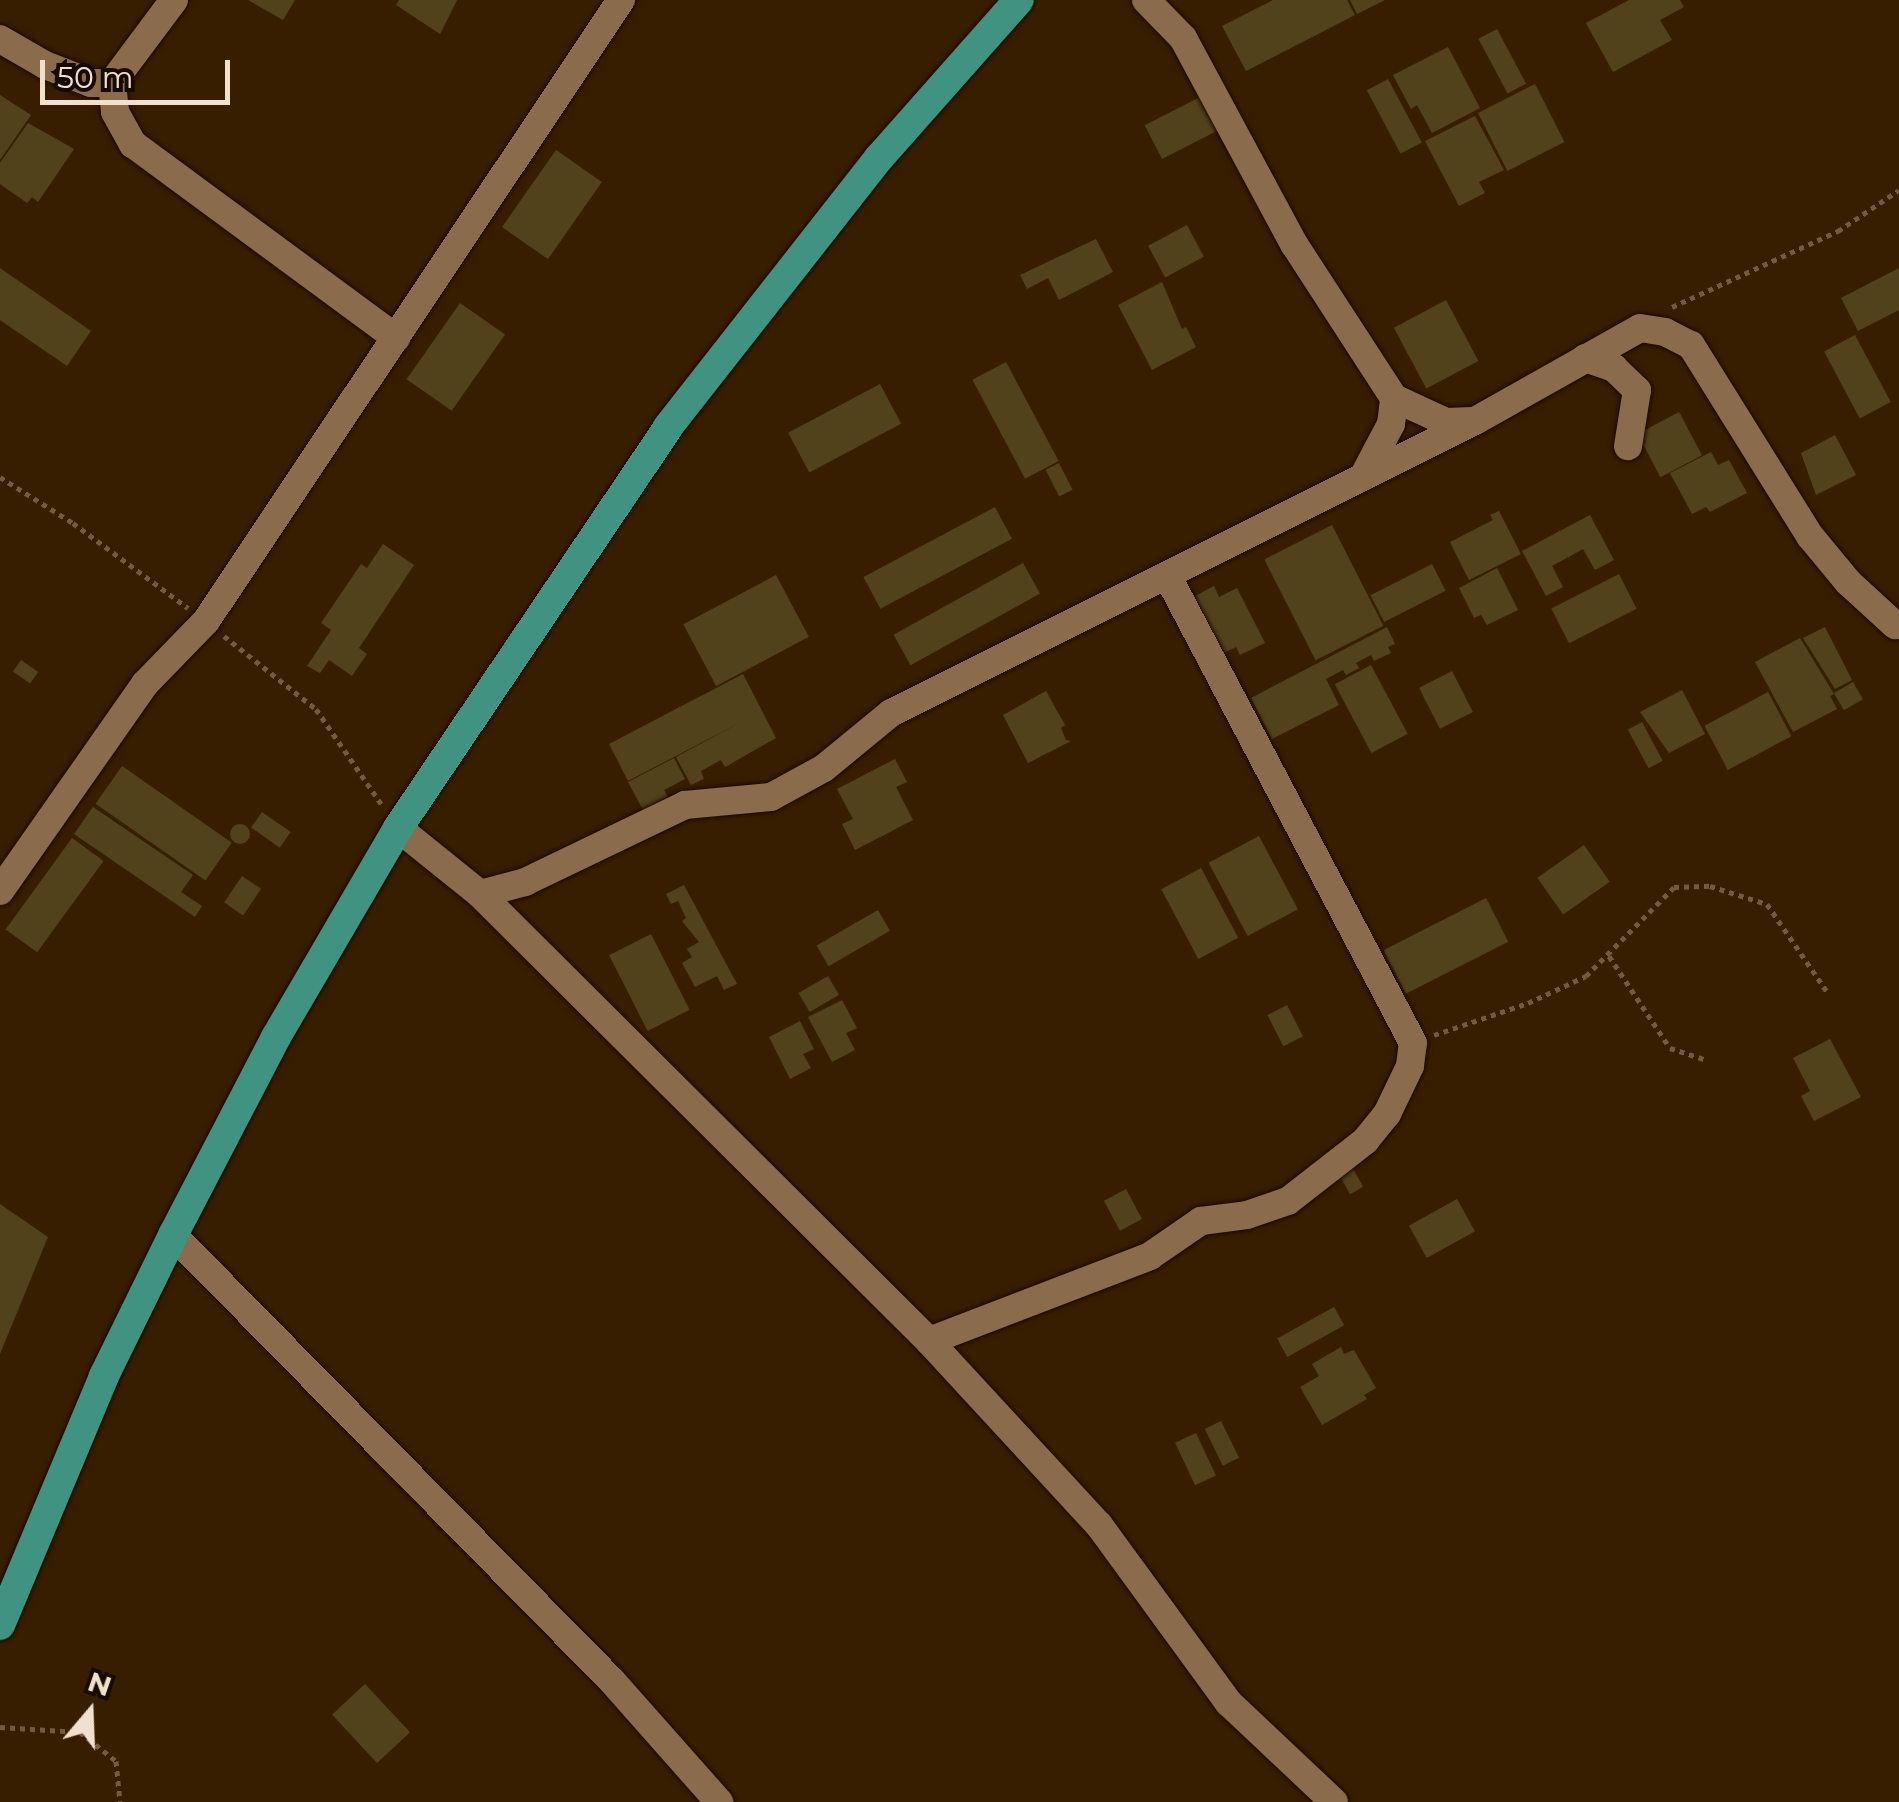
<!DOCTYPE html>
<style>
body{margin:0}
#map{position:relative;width:1899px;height:1802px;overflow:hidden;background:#381e00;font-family:Montserrat,sans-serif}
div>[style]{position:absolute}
.building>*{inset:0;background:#52421b;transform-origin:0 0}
.round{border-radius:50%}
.path>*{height:5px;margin-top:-2.5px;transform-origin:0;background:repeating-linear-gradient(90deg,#725b41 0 5px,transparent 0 10px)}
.roads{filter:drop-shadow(0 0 2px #1b0800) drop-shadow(0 0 2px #1b0800)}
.minor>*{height:28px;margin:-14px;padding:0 14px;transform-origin:14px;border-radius:14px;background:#8a6b4c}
.major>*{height:30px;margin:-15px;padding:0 15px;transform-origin:15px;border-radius:15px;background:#409380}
span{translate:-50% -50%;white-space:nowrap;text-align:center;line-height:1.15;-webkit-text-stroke:8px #160b02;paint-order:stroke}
.north{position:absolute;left:40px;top:1662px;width:100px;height:100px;-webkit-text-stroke:8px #160b02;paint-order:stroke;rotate:19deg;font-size:28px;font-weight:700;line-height:40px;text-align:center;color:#f2e0cf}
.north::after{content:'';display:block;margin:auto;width:35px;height:45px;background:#f2e0cf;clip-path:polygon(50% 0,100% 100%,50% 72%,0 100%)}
.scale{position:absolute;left:40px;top:60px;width:190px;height:45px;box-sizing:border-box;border:5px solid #f2e0cf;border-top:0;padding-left:12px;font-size:30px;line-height:35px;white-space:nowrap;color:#f2e0cf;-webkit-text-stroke:8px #160b02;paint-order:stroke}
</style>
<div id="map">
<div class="building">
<i style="clip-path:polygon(248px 0,295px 0,283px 20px)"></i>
<i style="clip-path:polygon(399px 0,457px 0,440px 34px,396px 5px)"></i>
<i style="clip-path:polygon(1273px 0,1347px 0,1355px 15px,1246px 71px,1222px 26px)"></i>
<i style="clip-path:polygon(1350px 0,1385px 0,1357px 14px)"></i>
<i style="clip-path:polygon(1629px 0,1680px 0,1684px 7px,1660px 20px,1672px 40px,1613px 72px,1586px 23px)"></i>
<i style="left:1497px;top:29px;width:62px;height:21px;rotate:62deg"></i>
<i style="clip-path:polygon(1448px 47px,1480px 108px,1432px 133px,1417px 105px,1411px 109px,1393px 75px)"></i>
<i style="left:1388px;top:79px;width:72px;height:24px;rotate:62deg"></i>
<i style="left:1535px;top:84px;width:65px;height:64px;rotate:63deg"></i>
<i style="clip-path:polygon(0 95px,31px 115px,0 160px)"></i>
<i style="left:1200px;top:97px;width:38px;height:62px;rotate:63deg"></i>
<i style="clip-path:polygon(1475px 116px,1504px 170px,1479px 182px,1485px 193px,1459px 206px,1425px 141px)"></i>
<i style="clip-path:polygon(28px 123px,74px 149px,38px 202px,32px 197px,27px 203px,0 184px,0 163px)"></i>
<i style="left:556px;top:150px;width:56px;height:94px;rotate:35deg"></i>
<i style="left:1187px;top:225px;width:36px;height:44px;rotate:62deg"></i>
<i style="clip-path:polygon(1096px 239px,1113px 272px,1059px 300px,1048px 278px,1027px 289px,1020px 275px)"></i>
<i style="clip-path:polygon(0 268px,91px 331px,67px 366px,0 320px)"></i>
<i style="clip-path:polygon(1899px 268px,1899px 310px,1858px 331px,1841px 298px)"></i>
<i style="clip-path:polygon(1162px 282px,1182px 329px,1186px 327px,1196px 347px,1152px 370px,1118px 305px)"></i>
<i style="left:1446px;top:300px;width:69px;height:59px;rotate:62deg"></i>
<i style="left:460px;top:303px;width:55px;height:93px;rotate:35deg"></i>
<i style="left:1855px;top:335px;width:76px;height:35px;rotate:62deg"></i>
<i style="left:1006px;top:362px;width:112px;height:38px;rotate:62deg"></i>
<i style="left:880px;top:384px;width:45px;height:104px;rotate:62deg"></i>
<i style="left:1679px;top:412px;width:49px;height:47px;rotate:62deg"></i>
<i style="clip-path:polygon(1835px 435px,1856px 475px,1816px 495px,1801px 453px)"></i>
<i style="clip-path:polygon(1711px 452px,1718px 465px,1729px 460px,1747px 493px,1710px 512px,1706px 507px,1692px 514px,1670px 473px)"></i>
<i style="left:1059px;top:463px;width:30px;height:15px;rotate:63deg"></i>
<i style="left:995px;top:507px;width:36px;height:149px;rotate:62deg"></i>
<i style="clip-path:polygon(1499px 511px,1521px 554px,1469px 580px,1450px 542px,1493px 520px,1490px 515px)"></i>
<i style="clip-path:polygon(1590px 515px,1614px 560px,1595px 570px,1583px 549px,1552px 566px,1563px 587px,1546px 596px,1522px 551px)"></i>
<i style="left:1332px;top:525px;width:113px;height:76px;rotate:63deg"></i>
<i style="clip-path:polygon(383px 544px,414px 565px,359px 648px,367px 654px,352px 676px,329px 660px,320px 673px,307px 666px,331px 630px,321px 623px,361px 564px,367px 568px)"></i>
<i style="left:1023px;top:563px;width:35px;height:148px;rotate:61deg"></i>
<i style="left:1432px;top:564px;width:30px;height:69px;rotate:63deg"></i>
<i style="clip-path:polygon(1497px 568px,1518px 610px,1487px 625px,1481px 615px,1474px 618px,1459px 588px)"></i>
<i style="left:1619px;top:574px;width:39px;height:76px;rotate:63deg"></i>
<i style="left:776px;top:575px;width:70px;height:105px;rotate:62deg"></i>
<i style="clip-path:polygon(1214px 586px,1219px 597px,1237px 588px,1265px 643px,1240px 655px,1236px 647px,1222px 654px,1193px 597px)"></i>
<i style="clip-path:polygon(1387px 627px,1395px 644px,1388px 647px,1391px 653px,1374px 661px,1371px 655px,1356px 663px,1359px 668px,1346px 675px,1343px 670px,1326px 679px,1339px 705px,1272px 739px,1251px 698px)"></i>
<i style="clip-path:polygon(1825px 627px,1852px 680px,1835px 689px,1803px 638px)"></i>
<i style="clip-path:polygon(1800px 638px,1834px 694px,1830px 696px,1837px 709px,1793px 732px,1755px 662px)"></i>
<i style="left:21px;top:660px;width:21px;height:14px;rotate:35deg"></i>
<i style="left:1371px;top:665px;width:78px;height:41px;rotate:62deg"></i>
<i style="left:1452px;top:671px;width:46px;height:37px;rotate:63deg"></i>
<i style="clip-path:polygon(743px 674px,776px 738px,725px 767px,721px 760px,701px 771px,704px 779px,691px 785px,676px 757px,741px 722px,628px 781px,609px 744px)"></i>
<i style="left:1853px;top:682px;width:20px;height:22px;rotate:60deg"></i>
<i style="clip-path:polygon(1682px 690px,1705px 734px,1669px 753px,1640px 712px)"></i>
<i style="clip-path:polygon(1046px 691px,1065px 725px,1061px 728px,1066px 740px,1071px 741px,1028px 763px,1003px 715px)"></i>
<i style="left:1768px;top:692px;width:50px;height:72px;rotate:62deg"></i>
<i style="left:1642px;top:722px;width:44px;height:16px;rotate:62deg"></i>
<i style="clip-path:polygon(674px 758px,685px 779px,664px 790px,668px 797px,643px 810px,628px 782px)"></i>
<i style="clip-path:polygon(895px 759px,907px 782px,896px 787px,913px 820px,855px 850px,842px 824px,853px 819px,837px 789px)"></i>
<i style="left:122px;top:766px;width:134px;height:46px;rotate:35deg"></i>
<i style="clip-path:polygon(93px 807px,193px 875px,181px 892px,202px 906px,195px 917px,74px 834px)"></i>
<i style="left:262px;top:812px;width:35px;height:19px;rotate:35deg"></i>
<i class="round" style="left:230px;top:824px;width:20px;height:20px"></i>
<i style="left:1259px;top:836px;width:83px;height:57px;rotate:62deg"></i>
<i style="left:72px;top:838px;width:39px;height:113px;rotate:36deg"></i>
<i style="left:1584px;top:845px;width:45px;height:57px;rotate:55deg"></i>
<i style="left:1201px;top:868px;width:79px;height:45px;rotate:62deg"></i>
<i style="left:242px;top:876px;width:23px;height:32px;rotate:34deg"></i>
<i style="clip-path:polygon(684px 885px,737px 984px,724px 990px,717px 976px,695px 987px,682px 963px,692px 957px,687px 949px,699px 942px,682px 921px,686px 918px,678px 901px,671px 904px,666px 894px)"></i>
<i style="left:1486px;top:898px;width:49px;height:115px;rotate:63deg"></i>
<i style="left:878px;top:910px;width:24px;height:71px;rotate:60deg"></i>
<i style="left:651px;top:934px;width:85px;height:47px;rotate:63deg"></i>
<i style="left:828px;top:976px;width:22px;height:34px;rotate:60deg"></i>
<i style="clip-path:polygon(842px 1000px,857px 1028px,846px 1033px,855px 1050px,832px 1062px,808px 1017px)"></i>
<i style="left:1287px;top:1005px;width:35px;height:22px;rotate:63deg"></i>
<i style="clip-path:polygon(800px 1021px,814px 1049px,803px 1054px,811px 1068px,790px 1079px,769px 1037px)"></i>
<i style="clip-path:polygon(1830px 1039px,1861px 1097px,1814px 1121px,1801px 1096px,1810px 1091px,1793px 1058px)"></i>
<i style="left:1351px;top:1165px;width:25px;height:15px;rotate:61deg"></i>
<i style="left:1126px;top:1189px;width:34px;height:25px;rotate:62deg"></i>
<i style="left:1457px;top:1199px;width:37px;height:55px;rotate:61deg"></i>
<i style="clip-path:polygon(0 1204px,48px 1237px,0 1354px)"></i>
<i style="left:1334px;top:1307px;width:21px;height:65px;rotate:61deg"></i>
<i style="clip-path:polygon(1341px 1347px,1344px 1354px,1354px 1350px,1376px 1388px,1364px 1395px,1367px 1399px,1322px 1425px,1300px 1387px,1319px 1376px,1312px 1364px)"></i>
<i style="left:1221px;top:1421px;width:41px;height:18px;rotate:64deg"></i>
<i style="left:1196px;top:1433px;width:47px;height:23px;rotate:65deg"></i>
<i style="left:365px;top:1684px;width:66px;height:45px;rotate:47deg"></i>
</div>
<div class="path">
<i style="left:1672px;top:307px;width:183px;rotate:-24.6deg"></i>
<i style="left:1838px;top:231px;width:73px;rotate:-33.9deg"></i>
<i style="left:0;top:477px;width:86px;rotate:32.2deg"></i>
<i style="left:73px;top:523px;width:143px;rotate:36.5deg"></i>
<i style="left:224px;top:636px;width:117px;rotate:38.4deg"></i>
<i style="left:316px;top:709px;width:116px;rotate:55.5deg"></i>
<i style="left:1609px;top:956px;width:110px;rotate:56.5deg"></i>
<i style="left:1670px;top:1048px;width:39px;rotate:18deg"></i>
<i style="left:1434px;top:1035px;width:99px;rotate:-18.8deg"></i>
<i style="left:1528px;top:1003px;width:64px;rotate:-25deg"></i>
<i style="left:1586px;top:976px;width:125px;rotate:-45.3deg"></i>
<i style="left:1674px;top:887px;width:36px;rotate:-2deg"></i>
<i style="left:1710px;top:886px;width:60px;rotate:17.5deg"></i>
<i style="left:1767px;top:904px;width:108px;rotate:55.6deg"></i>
<i style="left:0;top:1727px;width:80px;rotate:3.6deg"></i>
<i style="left:80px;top:1732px;width:46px;rotate:38.9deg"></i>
<i style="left:116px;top:1761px;width:41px;rotate:84.4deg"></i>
</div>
<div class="roads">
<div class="minor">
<i style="left:174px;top:0;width:104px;rotate:126.8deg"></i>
<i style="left:112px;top:83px;width:29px;rotate:84deg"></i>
<i style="left:115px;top:112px;width:37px;rotate:61deg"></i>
<i style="left:133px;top:144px;width:327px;rotate:36.4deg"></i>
<i style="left:1146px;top:0;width:53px;rotate:45.8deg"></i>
<i style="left:1183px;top:38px;width:234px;rotate:61.7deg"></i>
<i style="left:1294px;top:244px;width:184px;rotate:57deg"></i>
<i style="left:1394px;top:398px;width:57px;rotate:24.8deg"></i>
<i style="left:1446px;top:422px;width:26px;rotate:-2deg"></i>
<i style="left:0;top:39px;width:52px;rotate:30deg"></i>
<i style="left:45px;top:65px;width:49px;rotate:21.4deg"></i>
<i style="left:91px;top:83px;width:21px"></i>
<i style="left:1585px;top:358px;width:31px;rotate:19deg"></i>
<i style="left:1614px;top:368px;width:32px;rotate:44deg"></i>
<i style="left:1637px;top:390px;width:57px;rotate:99.1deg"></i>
<i style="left:1363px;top:477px;width:60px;rotate:-62.2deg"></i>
<i style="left:1391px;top:424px;width:26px;rotate:-83deg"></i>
<i style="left:398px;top:828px;width:105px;rotate:38.8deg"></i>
<i style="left:480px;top:894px;width:634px;rotate:44.87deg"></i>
<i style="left:929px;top:1341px;width:251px;rotate:47.3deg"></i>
<i style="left:1099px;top:1525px;width:220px;rotate:53.9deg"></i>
<i style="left:1229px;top:1703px;width:144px;rotate:43.3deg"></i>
<i style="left:0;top:891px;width:253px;rotate:-55deg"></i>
<i style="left:145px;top:684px;width:88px;rotate:-45.9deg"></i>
<i style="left:206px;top:621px;width:747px;rotate:-56.25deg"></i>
<i style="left:480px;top:894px;width:47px;rotate:-14.9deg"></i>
<i style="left:525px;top:882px;width:178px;rotate:-25.7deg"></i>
<i style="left:685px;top:805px;width:86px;rotate:-5.3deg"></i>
<i style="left:771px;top:797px;width:60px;rotate:-28.7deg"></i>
<i style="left:824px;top:768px;width:87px;rotate:-39.4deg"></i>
<i style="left:891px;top:713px;width:653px;rotate:-26.57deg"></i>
<i style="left:1475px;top:421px;width:189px;rotate:-29.4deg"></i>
<i style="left:1640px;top:328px;width:25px;rotate:9deg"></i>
<i style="left:1665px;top:332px;width:29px;rotate:27deg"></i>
<i style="left:1691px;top:345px;width:225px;rotate:58.1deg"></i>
<i style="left:1810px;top:536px;width:60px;rotate:50.4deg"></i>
<i style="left:1848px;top:582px;width:64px;rotate:42.5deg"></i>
<i style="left:173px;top:1235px;width:626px;rotate:45.45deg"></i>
<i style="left:612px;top:1681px;width:162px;rotate:48.5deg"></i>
<i style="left:929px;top:1341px;width:237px;rotate:-21deg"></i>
<i style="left:1150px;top:1256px;width:62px;rotate:-34.5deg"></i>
<i style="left:1201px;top:1221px;width:46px;rotate:-7.4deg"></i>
<i style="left:1247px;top:1215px;width:43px;rotate:-18.9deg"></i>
<i style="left:1288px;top:1201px;width:98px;rotate:-37.9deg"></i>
<i style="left:1365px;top:1141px;width:35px;rotate:-51deg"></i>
<i style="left:1387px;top:1114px;width:53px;rotate:-64.4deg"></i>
<i style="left:1410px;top:1066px;width:23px;rotate:-83deg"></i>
<i style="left:1413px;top:1043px;width:526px;rotate:-117.73deg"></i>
</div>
<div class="major">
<i style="left:0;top:1625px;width:270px;rotate:-67.3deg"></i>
<i style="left:104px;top:1376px;width:157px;rotate:-63.9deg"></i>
<i style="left:173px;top:1235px;width:223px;rotate:-62.5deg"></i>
<i style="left:276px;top:1037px;width:242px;rotate:-59.7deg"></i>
<i style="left:398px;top:828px;width:483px;rotate:-56deg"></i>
<i style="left:668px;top:427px;width:342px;rotate:-51.9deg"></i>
<i style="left:879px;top:158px;width:211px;rotate:-48.5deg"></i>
</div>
</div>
<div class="north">N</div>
<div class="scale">50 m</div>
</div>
